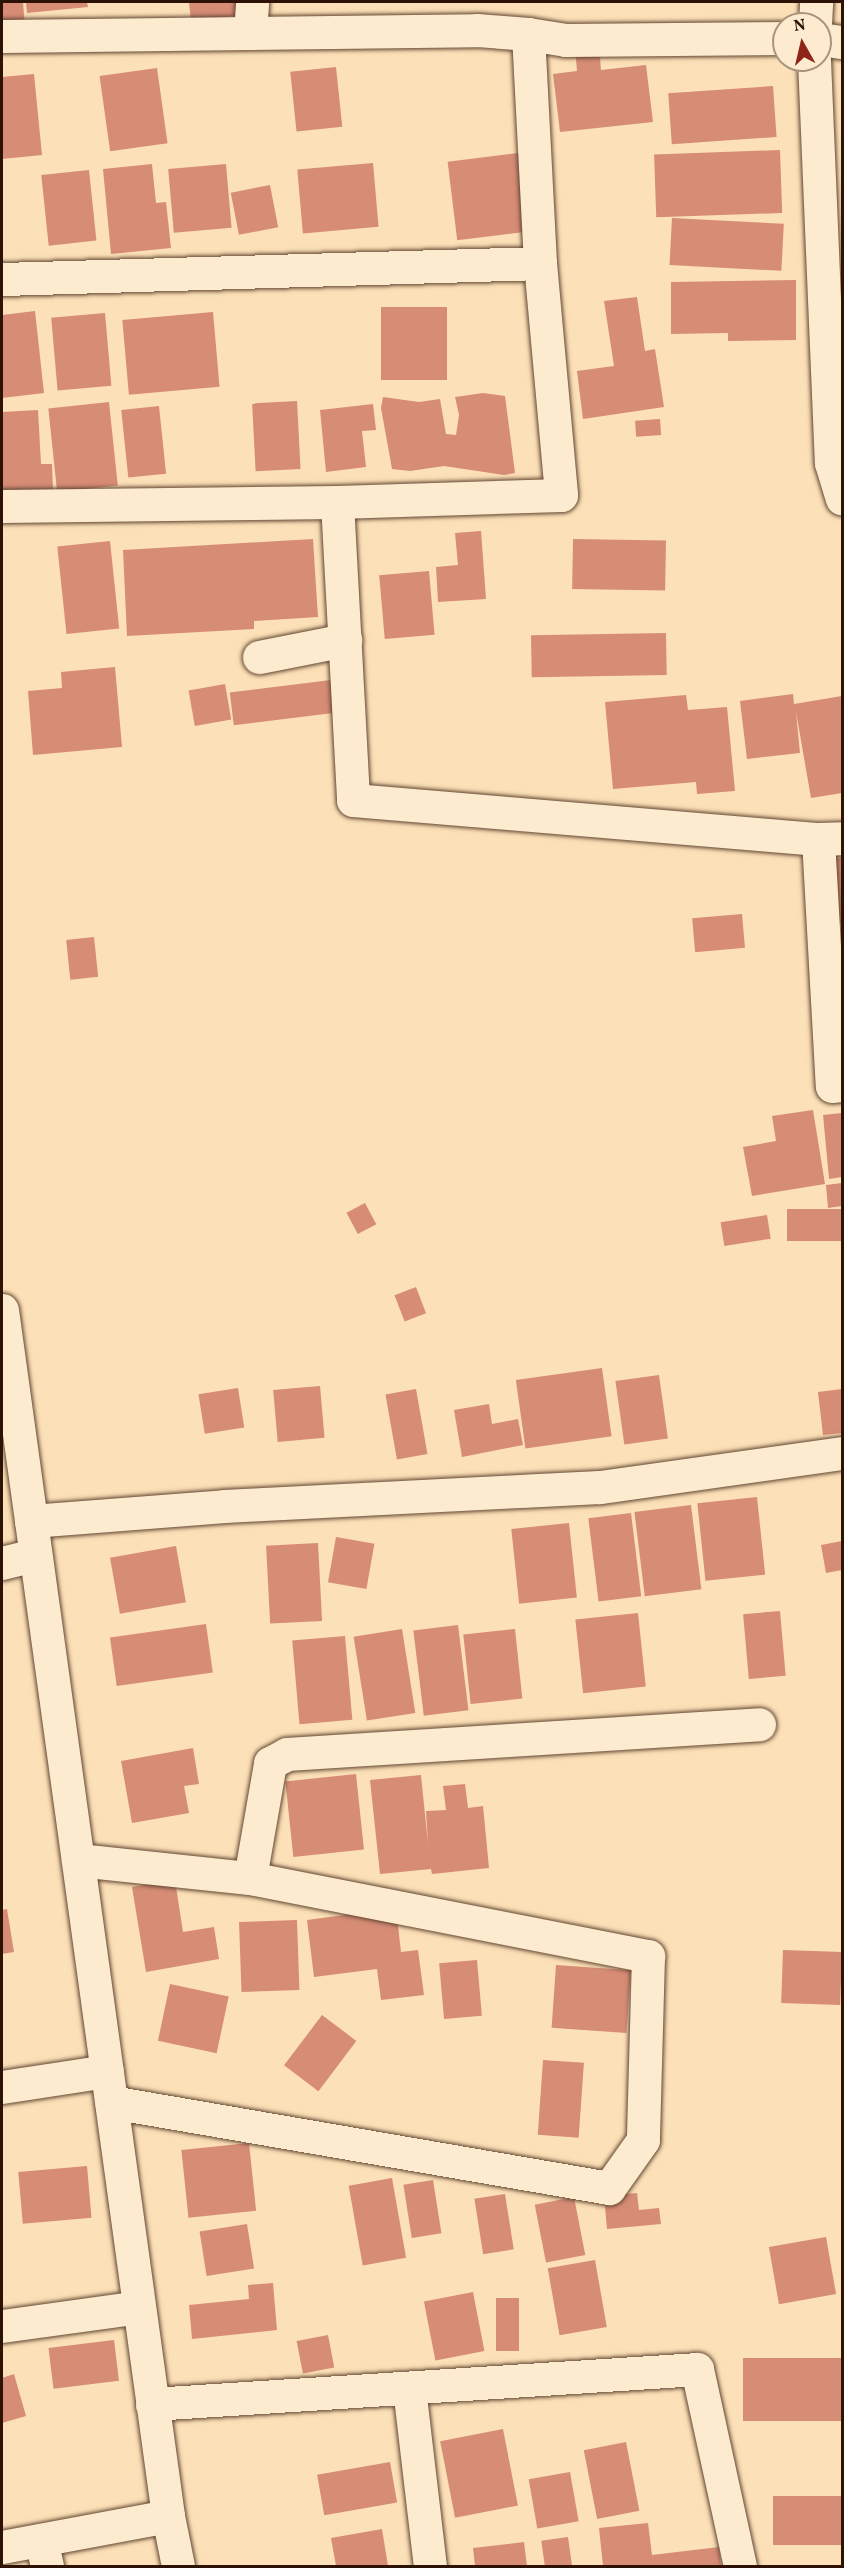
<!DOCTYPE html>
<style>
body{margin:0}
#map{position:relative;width:844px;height:2568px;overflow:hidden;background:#fce0b7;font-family:Vollkorn,serif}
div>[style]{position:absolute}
.building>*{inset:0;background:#d78c76;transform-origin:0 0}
.roads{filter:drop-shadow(0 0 2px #614632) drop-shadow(0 0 2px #614632)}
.street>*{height:33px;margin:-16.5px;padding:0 16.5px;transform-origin:16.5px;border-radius:16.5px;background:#fdebd0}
span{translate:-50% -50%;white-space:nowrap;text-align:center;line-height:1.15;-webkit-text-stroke:5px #fdebd0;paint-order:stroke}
.frame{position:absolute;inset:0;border:3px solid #2d1206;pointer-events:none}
.north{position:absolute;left:772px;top:12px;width:60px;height:60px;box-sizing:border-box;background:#fdebd0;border:2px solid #aa947f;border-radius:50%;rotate:352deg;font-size:16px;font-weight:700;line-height:24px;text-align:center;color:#2d1206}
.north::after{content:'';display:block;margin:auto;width:21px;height:27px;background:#8f2418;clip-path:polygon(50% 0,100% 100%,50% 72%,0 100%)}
</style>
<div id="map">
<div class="building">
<i style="clip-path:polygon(2px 2px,23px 2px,25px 27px,2px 29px)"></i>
<i style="clip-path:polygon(26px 2px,87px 2px,88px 7px,27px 13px)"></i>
<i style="clip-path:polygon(189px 2px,243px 2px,244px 15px,191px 21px)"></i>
<i style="clip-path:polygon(599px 45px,601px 70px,646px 65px,653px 122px,560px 132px,553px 74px,577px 71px,575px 48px)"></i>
<i style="left:336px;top:67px;width:60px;height:46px;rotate:84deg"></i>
<i style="left:157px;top:68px;width:76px;height:58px;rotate:82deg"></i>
<i style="clip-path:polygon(34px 74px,42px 155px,2px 159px,2px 77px)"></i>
<i style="left:773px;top:86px;width:51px;height:105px;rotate:86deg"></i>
<i style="left:780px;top:150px;width:63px;height:126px;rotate:88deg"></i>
<i style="left:527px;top:152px;width:79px;height:80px;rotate:83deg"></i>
<i style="left:373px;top:163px;width:64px;height:76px;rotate:85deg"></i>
<i style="clip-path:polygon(152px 164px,156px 203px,166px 202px,171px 248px,111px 254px,103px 169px)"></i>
<i style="left:226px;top:164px;width:64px;height:58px;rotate:85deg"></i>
<i style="left:89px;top:170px;width:71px;height:48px;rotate:84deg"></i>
<i style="left:270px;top:185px;width:43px;height:40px;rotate:79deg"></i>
<i style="left:672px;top:218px;width:112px;height:47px;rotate:3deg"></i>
<i style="clip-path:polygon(796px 280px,796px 340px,728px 341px,728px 333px,671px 334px,671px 282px)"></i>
<i style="clip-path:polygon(637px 297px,645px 351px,655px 349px,664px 407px,583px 419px,577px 371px,614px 366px,604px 301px)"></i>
<i style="left:381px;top:307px;width:66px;height:73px"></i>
<i style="clip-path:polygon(35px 311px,44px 393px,2px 398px,2px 315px)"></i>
<i style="left:213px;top:312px;width:75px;height:91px;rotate:85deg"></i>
<i style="left:105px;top:313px;width:73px;height:54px;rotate:85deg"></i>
<i style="clip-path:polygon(483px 393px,505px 396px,515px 473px,504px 475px,444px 466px,410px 471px,392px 469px,381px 408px,383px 397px,419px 402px,440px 399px,446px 434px,456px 435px,459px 415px,455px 397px)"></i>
<i style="left:297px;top:401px;width:68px;height:45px;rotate:87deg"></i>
<i style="left:109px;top:402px;width:84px;height:61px;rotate:84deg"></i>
<i style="clip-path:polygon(373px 404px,376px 430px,362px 431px,366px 467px,326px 472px,320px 410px)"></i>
<i style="left:159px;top:406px;width:68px;height:38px;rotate:84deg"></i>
<i style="clip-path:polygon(38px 410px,41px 464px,52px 464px,53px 491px,2px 493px,2px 412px)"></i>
<i style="left:660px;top:419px;width:16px;height:25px;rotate:86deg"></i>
<i style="clip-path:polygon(481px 531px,486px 599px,438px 602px,436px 567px,458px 565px,455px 533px)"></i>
<i style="clip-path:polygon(313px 539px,318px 617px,254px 621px,254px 629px,127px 636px,123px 550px)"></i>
<i style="left:573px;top:539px;width:93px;height:50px;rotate:1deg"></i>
<i style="left:110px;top:541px;width:88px;height:53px;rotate:84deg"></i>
<i style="left:429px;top:571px;width:64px;height:50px;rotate:85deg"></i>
<i style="left:666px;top:633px;width:42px;height:135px;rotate:89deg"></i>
<i style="clip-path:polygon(115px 667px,122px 747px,33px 755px,28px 691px,62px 688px,61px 672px)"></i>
<i style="left:331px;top:680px;width:33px;height:102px;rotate:83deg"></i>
<i style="left:225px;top:684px;width:36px;height:37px;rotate:80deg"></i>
<i style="clip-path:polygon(793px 694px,794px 704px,842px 696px,842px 793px,811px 798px,796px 712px,800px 753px,747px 759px,740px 701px)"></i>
<i style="clip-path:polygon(686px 695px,688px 710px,727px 707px,735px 791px,697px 794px,696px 782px,613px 789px,605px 702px)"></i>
<i style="clip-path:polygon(842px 858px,842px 923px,839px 923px,832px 859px)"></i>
<i style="left:742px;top:914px;width:34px;height:50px;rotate:85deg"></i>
<i style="left:94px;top:937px;width:40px;height:28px;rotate:84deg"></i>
<i style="clip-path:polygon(813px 1110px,825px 1184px,752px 1196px,743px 1147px,776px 1141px,772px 1116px)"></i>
<i style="clip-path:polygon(842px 1113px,842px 1177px,829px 1179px,823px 1115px)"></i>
<i style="clip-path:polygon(842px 1183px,842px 1206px,828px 1208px,826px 1185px)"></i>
<i style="left:365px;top:1203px;width:24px;height:21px;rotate:62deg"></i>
<i style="left:787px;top:1209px;width:55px;height:32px"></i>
<i style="left:767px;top:1215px;width:24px;height:47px;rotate:81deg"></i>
<i style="left:416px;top:1287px;width:28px;height:23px;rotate:69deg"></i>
<i style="left:602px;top:1368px;width:69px;height:87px;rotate:82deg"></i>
<i style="left:659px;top:1375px;width:64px;height:44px;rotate:82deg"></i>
<i style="left:320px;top:1386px;width:52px;height:47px;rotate:85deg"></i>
<i style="left:238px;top:1388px;width:40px;height:40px;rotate:81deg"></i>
<i style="left:416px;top:1389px;width:66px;height:31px;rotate:80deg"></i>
<i style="clip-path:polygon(842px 1389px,842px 1433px,823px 1435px,818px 1392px)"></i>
<i style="clip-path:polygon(489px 1404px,492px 1424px,518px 1419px,523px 1445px,462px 1457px,454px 1410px)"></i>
<i style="left:757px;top:1497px;width:78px;height:60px;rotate:84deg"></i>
<i style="left:691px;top:1505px;width:85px;height:57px;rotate:83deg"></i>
<i style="left:631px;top:1513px;width:84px;height:43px;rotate:83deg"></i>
<i style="left:569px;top:1523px;width:75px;height:58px;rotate:84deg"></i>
<i style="left:336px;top:1537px;width:39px;height:46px;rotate:10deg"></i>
<i style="clip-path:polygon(842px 1541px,842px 1570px,826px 1573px,821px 1545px)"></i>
<i style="left:318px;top:1543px;width:78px;height:52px;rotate:87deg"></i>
<i style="left:176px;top:1546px;width:57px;height:67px;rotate:80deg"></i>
<i style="left:780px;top:1611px;width:65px;height:37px;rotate:85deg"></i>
<i style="left:638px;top:1613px;width:74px;height:63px;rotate:84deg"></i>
<i style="left:206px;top:1624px;width:49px;height:97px;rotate:82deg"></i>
<i style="left:458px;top:1625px;width:86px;height:45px;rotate:83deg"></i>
<i style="left:402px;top:1629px;width:85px;height:49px;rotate:81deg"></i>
<i style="left:515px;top:1629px;width:70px;height:52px;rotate:84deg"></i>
<i style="left:345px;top:1636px;width:84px;height:53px;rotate:85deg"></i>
<i style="clip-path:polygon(193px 1748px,199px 1784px,184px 1786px,189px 1813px,132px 1823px,121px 1761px)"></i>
<i style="left:356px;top:1774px;width:76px;height:71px;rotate:84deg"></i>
<i style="clip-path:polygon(421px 1775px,428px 1844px,426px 1811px,446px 1810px,443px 1786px,465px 1784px,468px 1808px,483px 1806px,489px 1868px,432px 1874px,431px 1869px,380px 1874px,370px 1780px)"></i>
<i style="clip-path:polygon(175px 1880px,183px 1932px,214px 1927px,219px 1959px,146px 1972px,132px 1887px)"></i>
<i style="clip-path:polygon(396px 1908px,401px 1952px,418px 1950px,424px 1995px,381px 2000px,377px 1969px,314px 1977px,307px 1920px)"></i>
<i style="clip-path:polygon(7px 1909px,14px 1952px,2px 1954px,2px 1910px)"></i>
<i style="left:297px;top:1920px;width:70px;height:58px;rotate:88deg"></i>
<i style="left:783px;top:1950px;width:59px;height:53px;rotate:2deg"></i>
<i style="left:477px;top:1960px;width:56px;height:38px;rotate:85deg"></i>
<i style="left:556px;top:1965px;width:75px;height:63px;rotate:4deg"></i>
<i style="left:170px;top:1984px;width:60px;height:58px;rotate:12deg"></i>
<i style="left:322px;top:2015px;width:43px;height:63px;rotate:37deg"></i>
<i style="left:543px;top:2060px;width:41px;height:75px;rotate:4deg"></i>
<i style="left:249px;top:2143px;width:68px;height:68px;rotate:84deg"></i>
<i style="left:87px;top:2166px;width:52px;height:69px;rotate:85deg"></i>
<i style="left:392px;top:2178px;width:81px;height:44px;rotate:80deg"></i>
<i style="left:433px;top:2180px;width:54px;height:30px;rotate:81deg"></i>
<i style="clip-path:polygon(637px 2193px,639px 2210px,659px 2208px,661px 2224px,607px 2229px,604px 2196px)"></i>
<i style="left:505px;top:2194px;width:56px;height:31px;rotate:81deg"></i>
<i style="left:574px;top:2197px;width:59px;height:40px;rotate:79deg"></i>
<i style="left:247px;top:2224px;width:45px;height:48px;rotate:81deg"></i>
<i style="left:826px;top:2237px;width:58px;height:58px;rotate:80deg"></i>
<i style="left:595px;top:2260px;width:68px;height:48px;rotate:80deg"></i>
<i style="clip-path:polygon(273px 2283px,277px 2330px,192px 2339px,189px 2305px,249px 2299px,248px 2285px)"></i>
<i style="left:473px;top:2292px;width:60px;height:50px;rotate:79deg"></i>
<i style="left:496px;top:2298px;width:23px;height:53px"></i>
<i style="left:328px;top:2335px;width:33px;height:32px;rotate:79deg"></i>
<i style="left:114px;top:2340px;width:41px;height:66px;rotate:83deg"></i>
<i style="left:842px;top:2358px;width:63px;height:99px;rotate:90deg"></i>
<i style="clip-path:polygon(14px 2374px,26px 2416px,2px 2423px,2px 2378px)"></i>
<i style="left:503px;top:2429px;width:78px;height:64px;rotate:79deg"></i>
<i style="left:626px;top:2442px;width:70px;height:43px;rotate:79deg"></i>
<i style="left:390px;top:2462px;width:41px;height:74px;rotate:80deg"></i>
<i style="left:570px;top:2472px;width:50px;height:42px;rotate:80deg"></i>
<i style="left:842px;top:2496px;width:49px;height:69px;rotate:90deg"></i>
<i style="clip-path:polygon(648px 2523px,652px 2555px,719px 2547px,721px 2566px,603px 2566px,599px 2528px)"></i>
<i style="clip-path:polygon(382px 2529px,388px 2566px,336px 2566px,331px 2538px)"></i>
<i style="left:568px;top:2537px;width:29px;height:27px;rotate:82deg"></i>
<i style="clip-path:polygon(524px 2542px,527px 2566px,475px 2566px,473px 2548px)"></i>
</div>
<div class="roads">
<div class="street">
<i style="left:815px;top:24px;width:22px;rotate:-87deg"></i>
<i style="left:250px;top:33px;width:31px;rotate:-86deg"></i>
<i style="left:528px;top:34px;width:37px;rotate:9deg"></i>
<i style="left:565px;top:40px;width:219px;rotate:-0.5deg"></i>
<i style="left:2px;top:36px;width:475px;rotate:-0.7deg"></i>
<i style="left:477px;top:30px;width:51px;rotate:4.5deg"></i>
<i style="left:528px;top:34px;width:229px;rotate:87deg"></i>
<i style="left:540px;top:263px;width:233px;rotate:84.8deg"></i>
<i style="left:561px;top:495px;width:224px;rotate:178.2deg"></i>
<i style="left:820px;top:39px;width:22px;rotate:8deg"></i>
<i style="left:814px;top:60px;width:403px;rotate:87.6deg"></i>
<i style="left:831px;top:463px;width:37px;rotate:73deg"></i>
<i style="left:2px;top:279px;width:538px;rotate:-1.7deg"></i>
<i style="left:2px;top:506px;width:335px;rotate:-0.7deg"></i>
<i style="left:337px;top:502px;width:298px;rotate:86.9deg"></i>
<i style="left:353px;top:800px;width:467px;rotate:4.8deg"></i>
<i style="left:818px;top:839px;width:24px;rotate:-2deg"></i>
<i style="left:259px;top:657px;width:88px;rotate:-11.2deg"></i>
<i style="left:818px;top:839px;width:247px;rotate:86.8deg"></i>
<i style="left:832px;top:1086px;width:10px;rotate:-6deg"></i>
<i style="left:2px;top:1310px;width:1217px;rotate:82.16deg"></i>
<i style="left:168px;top:2516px;width:169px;rotate:169.4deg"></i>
<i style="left:31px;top:1521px;width:194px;rotate:-4.4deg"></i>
<i style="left:224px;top:1506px;width:376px;rotate:-2.9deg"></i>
<i style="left:600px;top:1487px;width:244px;rotate:-8deg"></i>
<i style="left:2px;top:1563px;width:34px;rotate:-14deg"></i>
<i style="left:78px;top:1860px;width:173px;rotate:6deg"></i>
<i style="left:250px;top:1878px;width:406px;rotate:11.1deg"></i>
<i style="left:648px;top:1956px;width:184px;rotate:91.6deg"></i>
<i style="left:643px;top:2140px;width:59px;rotate:125.3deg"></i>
<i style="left:609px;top:2188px;width:505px;rotate:-170.2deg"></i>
<i style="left:250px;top:1878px;width:117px;rotate:-80.1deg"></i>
<i style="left:270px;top:1763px;width:19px;rotate:-28deg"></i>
<i style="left:287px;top:1754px;width:473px;rotate:-3.6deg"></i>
<i style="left:2px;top:2087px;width:106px;rotate:-8.7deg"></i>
<i style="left:2px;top:2326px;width:138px;rotate:-7.9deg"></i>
<i style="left:409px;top:2388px;width:179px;rotate:83.3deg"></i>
<i style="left:152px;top:2404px;width:546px;rotate:-3.67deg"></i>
<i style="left:697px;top:2369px;width:202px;rotate:77.7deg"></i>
<i style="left:168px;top:2516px;width:51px;rotate:78.7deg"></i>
<i style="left:41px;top:2540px;width:27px;rotate:77deg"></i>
</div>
</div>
<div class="frame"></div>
<div class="north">N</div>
</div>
